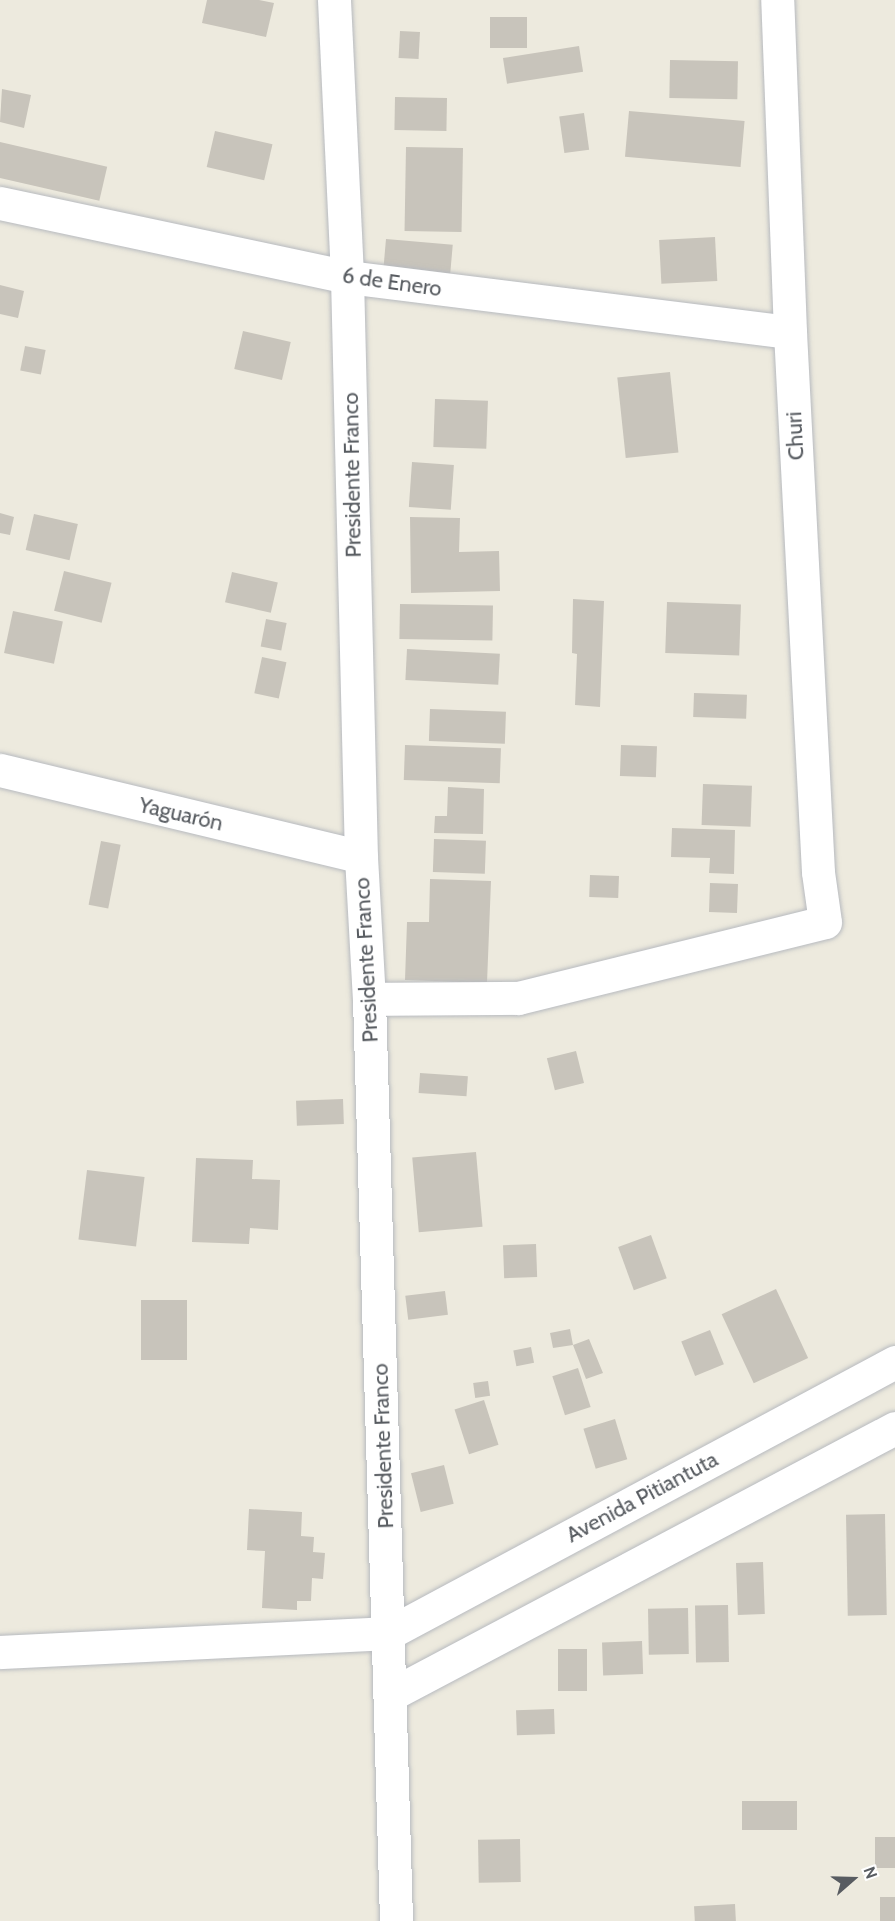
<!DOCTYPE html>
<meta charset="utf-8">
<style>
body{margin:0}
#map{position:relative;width:895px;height:1921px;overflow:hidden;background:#edeade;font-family:Cabin,sans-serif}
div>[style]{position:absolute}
.building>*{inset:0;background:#c8c4bb;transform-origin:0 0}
.roads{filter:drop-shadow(0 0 2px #b7babf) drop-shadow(0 0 2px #b7babf)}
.street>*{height:33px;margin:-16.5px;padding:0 16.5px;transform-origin:16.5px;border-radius:16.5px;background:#fff}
span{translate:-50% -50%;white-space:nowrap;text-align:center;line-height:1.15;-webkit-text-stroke:4.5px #fff;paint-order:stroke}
.street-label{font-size:22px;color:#585c61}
.north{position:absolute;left:823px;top:1849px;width:60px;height:60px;-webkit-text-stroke:4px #fff;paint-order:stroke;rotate:70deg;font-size:16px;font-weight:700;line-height:24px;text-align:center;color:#585c61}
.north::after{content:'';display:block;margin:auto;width:21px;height:27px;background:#585c61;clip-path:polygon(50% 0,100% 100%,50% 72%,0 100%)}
</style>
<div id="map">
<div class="building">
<i style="clip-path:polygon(207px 0,259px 0,274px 3px,266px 37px,202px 23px)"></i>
<i style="left:527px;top:17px;width:31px;height:37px;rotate:90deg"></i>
<i style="left:400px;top:31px;width:20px;height:27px;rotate:3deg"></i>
<i style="left:579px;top:46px;width:26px;height:77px;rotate:81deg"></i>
<i style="left:670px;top:60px;width:68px;height:38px;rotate:1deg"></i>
<i style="clip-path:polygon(2px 89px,31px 95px,24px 128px,0 122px)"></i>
<i style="left:395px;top:97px;width:52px;height:33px;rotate:1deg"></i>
<i style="left:629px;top:111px;width:116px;height:46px;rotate:5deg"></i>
<i style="left:584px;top:113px;width:37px;height:25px;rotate:82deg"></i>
<i style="left:215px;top:131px;width:59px;height:37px;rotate:13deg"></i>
<i style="left:0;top:142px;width:110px;height:35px;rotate:13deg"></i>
<i style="left:406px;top:147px;width:57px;height:84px;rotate:1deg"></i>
<i style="left:715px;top:237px;width:44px;height:56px;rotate:87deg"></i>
<i style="left:386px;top:239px;width:67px;height:37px;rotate:5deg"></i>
<i style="clip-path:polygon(0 285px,24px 291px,18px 318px,0 314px)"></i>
<i style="left:243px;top:331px;width:49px;height:39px;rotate:13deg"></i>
<i style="left:25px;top:346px;width:21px;height:25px;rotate:11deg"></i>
<i style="left:670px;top:372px;width:81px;height:53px;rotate:84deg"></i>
<i style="left:435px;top:399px;width:53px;height:48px;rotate:2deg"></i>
<i style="left:412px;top:462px;width:42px;height:45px;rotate:4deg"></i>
<i style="clip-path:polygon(0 513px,14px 517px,10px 535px,0 533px)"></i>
<i style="left:34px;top:514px;width:45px;height:37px;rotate:13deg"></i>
<i style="clip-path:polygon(410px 517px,460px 518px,459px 552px,499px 551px,500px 591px,411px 593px)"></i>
<i style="left:64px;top:571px;width:49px;height:41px;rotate:14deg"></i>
<i style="left:232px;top:572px;width:47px;height:31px;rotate:13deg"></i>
<i style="clip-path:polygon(573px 599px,604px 601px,600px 707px,575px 705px,577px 654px,572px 653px)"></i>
<i style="left:667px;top:602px;width:74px;height:51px;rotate:2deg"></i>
<i style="left:400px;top:604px;width:93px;height:35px;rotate:1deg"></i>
<i style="left:13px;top:611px;width:51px;height:43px;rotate:12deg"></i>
<i style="left:266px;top:619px;width:21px;height:28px;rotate:11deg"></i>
<i style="left:407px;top:649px;width:93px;height:31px;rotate:3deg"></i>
<i style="left:262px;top:657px;width:25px;height:37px;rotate:12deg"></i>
<i style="left:694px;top:693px;width:53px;height:24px;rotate:2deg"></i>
<i style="left:430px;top:709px;width:76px;height:32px;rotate:2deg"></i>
<i style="left:405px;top:745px;width:96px;height:35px;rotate:2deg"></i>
<i style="left:621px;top:745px;width:36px;height:31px;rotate:2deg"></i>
<i style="left:703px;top:784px;width:49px;height:41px;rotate:2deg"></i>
<i style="clip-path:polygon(448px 787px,484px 789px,483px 834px,434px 833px,435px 816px,447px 816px)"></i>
<i style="clip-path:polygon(672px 828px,735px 830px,734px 874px,709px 873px,710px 858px,671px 857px)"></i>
<i style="left:434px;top:839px;width:52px;height:33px;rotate:2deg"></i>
<i style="left:101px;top:841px;width:20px;height:65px;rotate:11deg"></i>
<i style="left:590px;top:875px;width:29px;height:22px;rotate:2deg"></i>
<i style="clip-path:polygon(430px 879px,491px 881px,487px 983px,405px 980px,407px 922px,429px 922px)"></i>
<i style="left:710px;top:883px;width:28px;height:29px;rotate:2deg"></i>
<i style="left:576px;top:1051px;width:33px;height:30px;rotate:76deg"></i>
<i style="left:420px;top:1073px;width:48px;height:20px;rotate:4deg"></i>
<i style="left:343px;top:1099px;width:25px;height:47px;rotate:88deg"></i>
<i style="left:476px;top:1152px;width:75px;height:64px;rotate:85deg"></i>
<i style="clip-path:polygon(196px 1158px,253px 1160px,252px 1179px,280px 1180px,278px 1230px,250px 1228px,249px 1244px,192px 1242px)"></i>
<i style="left:87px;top:1170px;width:58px;height:70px;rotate:7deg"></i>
<i style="left:651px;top:1235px;width:46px;height:35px;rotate:70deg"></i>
<i style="left:536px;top:1244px;width:33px;height:33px;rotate:88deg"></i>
<i style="left:776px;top:1289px;width:76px;height:60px;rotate:65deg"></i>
<i style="left:445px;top:1291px;width:24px;height:40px;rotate:83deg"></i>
<i style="left:141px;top:1300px;width:46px;height:60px"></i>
<i style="clip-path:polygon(570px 1329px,573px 1345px,589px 1339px,603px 1373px,586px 1379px,573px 1345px,553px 1348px,550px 1333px)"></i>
<i style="left:710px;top:1330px;width:37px;height:31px;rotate:68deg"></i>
<i style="left:531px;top:1347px;width:16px;height:18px;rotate:79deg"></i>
<i style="left:578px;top:1368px;width:41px;height:27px;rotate:72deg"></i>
<i style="left:488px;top:1381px;width:15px;height:15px;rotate:82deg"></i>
<i style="left:484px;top:1400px;width:47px;height:31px;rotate:72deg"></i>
<i style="left:615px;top:1419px;width:42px;height:33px;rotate:73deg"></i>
<i style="left:444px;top:1465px;width:40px;height:34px;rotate:76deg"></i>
<i style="clip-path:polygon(249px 1509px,302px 1512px,301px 1536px,314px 1537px,313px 1552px,325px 1553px,323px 1579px,312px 1578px,311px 1601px,297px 1601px,297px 1610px,262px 1608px,265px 1551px,247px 1550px)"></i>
<i style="left:885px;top:1514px;width:101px;height:39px;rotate:89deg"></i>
<i style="left:763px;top:1562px;width:52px;height:27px;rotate:88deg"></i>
<i style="left:728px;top:1605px;width:57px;height:33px;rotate:89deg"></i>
<i style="left:688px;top:1608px;width:46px;height:40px;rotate:89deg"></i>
<i style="left:642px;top:1641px;width:33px;height:40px;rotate:88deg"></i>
<i style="left:558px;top:1649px;width:29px;height:42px"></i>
<i style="left:554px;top:1709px;width:25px;height:38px;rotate:88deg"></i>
<i style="left:797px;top:1801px;width:29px;height:55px;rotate:90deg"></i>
<i style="left:895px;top:1837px;width:31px;height:20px;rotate:90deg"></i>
<i style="left:520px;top:1839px;width:43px;height:42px;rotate:89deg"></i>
<i style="left:880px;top:1897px;width:15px;height:24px"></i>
<i style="left:735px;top:1904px;width:17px;height:41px;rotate:87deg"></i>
</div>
<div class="roads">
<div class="street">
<i style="left:334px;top:0;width:277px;rotate:87.3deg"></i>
<i style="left:347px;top:277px;width:580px;rotate:88.62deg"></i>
<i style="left:361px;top:857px;width:142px;rotate:86.8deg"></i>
<i style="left:369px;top:999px;width:922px;rotate:88.32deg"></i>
<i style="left:0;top:203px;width:355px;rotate:12deg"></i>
<i style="left:347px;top:277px;width:446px;rotate:7.1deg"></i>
<i style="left:0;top:770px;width:371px;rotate:13.5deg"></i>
<i style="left:369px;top:999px;width:149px;rotate:-0.4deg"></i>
<i style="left:518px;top:998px;width:316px;rotate:-13.9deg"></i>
<i style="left:825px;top:922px;width:50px;rotate:-98deg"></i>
<i style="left:818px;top:872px;width:541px;rotate:-92.97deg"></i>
<i style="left:790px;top:332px;width:332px;rotate:-92.2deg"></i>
<i style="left:0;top:1652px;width:389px;rotate:-2.8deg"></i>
<i style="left:389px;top:1633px;width:574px;rotate:-28.17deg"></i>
<i style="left:390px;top:1695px;width:571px;rotate:-27.87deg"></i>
</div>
</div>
<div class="street-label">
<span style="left:392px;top:282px;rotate:8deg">6 de Enero</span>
<span style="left:795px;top:436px;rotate:-93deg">Churi</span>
<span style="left:352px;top:475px;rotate:-91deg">Presidente Franco</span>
<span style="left:181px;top:814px;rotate:13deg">Yaguarón</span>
<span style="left:366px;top:960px;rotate:-93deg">Presidente Franco</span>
<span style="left:383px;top:1446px;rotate:-92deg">Presidente Franco</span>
<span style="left:642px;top:1497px;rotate:-28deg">Avenida Pitiantuta</span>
</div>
<div class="north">N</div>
</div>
